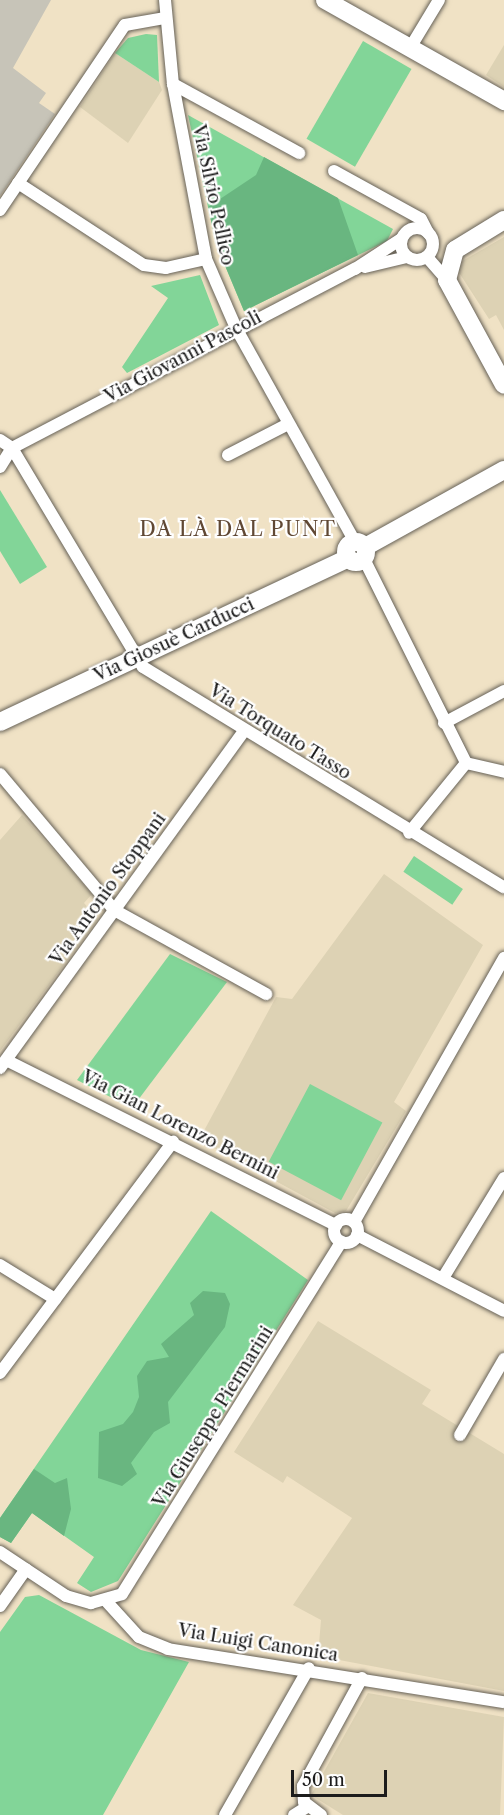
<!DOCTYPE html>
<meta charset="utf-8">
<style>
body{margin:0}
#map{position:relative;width:504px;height:1815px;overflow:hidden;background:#f0e2c5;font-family:"Libre Caslon Text",serif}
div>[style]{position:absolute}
.built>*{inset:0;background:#ddd2b4}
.industrial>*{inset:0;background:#c7c4b8}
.green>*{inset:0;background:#82d598;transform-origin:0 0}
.forest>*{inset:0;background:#69b680}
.roads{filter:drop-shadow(0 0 2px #666157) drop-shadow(0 0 2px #666157)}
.street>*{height:12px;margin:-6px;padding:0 6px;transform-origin:6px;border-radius:6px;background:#fff}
.street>.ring{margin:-6px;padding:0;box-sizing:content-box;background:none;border:12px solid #fff;border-radius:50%}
.secondary>*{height:18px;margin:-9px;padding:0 9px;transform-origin:9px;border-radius:9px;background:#fff}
.secondary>.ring{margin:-9px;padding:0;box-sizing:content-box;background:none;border:18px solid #fff;border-radius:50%}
span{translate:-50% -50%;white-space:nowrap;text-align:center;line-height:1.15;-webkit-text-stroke:4.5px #fff;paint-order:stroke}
.street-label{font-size:18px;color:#1c1c1c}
.neighbourhood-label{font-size:20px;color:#604834;letter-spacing:1.5px}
.scale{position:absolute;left:291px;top:1770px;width:96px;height:27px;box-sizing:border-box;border:3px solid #1c1c1c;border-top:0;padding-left:8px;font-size:18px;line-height:21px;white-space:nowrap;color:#1c1c1c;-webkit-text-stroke:4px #fff;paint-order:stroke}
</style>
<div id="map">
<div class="built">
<i style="clip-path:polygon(504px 45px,504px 87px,486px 75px)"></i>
<i style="clip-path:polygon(115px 53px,159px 82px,162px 90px,128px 143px,80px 107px)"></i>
<i style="clip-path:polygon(504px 237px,504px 330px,496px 315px,489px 319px,458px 271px,459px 263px)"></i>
<i style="clip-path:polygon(22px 815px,92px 894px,84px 903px,98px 919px,0 1051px,0 840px)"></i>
<i style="clip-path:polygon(384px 874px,483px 945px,394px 1102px,406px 1111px,346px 1211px,335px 1213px,199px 1140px,276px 997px,292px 999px)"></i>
<i style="clip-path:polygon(318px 1321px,431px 1390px,422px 1404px,504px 1454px,504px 1691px,318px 1656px,321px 1620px,293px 1605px,352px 1518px,287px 1476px,283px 1483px,234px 1452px)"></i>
<i style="clip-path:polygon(368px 1693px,504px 1717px,500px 1815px,343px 1815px,311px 1795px)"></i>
</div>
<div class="industrial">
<i style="clip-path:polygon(0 0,51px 0,13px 68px,46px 93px,39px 103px,55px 114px,0 196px)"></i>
</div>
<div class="green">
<i style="clip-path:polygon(146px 34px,157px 35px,159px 82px,115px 53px,128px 38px)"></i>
<i style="left:363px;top:41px;width:56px;height:113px;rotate:30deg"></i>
<i style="clip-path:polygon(188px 115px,393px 229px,387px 241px,244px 311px,216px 244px)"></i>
<i style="clip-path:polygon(200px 275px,219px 325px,127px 373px,122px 367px,168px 298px,151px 286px)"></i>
<i style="clip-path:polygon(0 490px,47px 567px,20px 584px,0 551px)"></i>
<i style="left:414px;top:856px;width:59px;height:19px;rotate:34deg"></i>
<i style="clip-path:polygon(170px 954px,227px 982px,132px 1108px,77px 1080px)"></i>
<i style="left:310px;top:1084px;width:82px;height:88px;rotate:28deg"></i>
<i style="clip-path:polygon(211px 1211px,308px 1280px,118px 1581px,91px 1592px,77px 1583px,94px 1557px,32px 1513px,11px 1543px,0 1537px,0 1518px)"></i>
<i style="clip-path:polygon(39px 1595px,141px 1650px,189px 1662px,103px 1815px,0 1815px,0 1632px,25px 1597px)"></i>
</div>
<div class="forest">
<i style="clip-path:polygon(264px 157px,338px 198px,358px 255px,244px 311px,216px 244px,208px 207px,256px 175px)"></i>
<i style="clip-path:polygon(203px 1291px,225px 1293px,230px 1304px,225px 1327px,168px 1402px,170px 1423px,154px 1432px,131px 1463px,137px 1474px,122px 1486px,98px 1478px,99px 1432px,123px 1424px,133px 1412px,139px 1397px,137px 1376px,147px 1361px,169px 1357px,161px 1344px,194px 1315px,190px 1303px)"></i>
<i style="clip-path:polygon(34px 1469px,55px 1483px,67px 1478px,71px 1509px,64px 1536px,32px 1513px,11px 1543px,0 1537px,0 1518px)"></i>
</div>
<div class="roads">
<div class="street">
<i style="left:165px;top:0;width:84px;rotate:84.6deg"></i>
<i style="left:173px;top:84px;width:178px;rotate:79.3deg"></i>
<i style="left:206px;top:259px;width:75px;rotate:66.5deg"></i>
<i style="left:236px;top:328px;width:245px;rotate:60.9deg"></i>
<i style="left:410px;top:48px;width:56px;rotate:-58.9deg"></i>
<i style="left:173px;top:84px;width:144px;rotate:28.7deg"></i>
<i style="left:334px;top:171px;width:99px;rotate:28.9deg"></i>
<i style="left:421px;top:219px;width:16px;rotate:63deg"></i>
<i style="left:18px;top:183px;width:150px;rotate:33.1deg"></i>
<i style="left:144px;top:265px;width:22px;rotate:8deg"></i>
<i style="left:166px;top:268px;width:41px;rotate:-12.7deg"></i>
<i style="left:0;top:210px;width:223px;rotate:-56deg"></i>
<i style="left:125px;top:25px;width:41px;rotate:-9.9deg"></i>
<i class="ring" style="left:401px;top:228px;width:20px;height:20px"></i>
<i style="left:427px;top:257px;width:30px;rotate:49deg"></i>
<i style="left:365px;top:267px;width:43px;rotate:-13.4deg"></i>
<i style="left:0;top:440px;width:14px;rotate:34deg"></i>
<i style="left:12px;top:448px;width:255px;rotate:59.1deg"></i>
<i style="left:143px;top:667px;width:423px;rotate:31.4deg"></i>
<i style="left:228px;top:455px;width:68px;rotate:-27.3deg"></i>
<i style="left:0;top:467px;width:22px;rotate:-58deg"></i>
<i style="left:12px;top:448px;width:387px;rotate:-27.6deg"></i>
<i style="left:355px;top:269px;width:55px;rotate:-33.1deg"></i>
<i style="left:364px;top:559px;width:228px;rotate:63.4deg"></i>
<i style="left:466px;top:763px;width:90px;rotate:129.2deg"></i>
<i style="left:444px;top:723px;width:68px;rotate:-28.1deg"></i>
<i style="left:466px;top:763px;width:39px;rotate:13deg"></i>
<i style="left:0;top:774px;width:177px;rotate:50deg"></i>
<i style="left:114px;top:910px;width:174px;rotate:28.9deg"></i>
<i style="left:8px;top:1061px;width:367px;rotate:26.6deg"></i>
<i style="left:0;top:1068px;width:416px;rotate:-54.1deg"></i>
<i class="ring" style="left:334px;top:1219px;width:12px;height:12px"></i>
<i style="left:354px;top:1222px;width:304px;rotate:-60.4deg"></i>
<i style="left:357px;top:1235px;width:165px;rotate:27.3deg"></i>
<i style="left:0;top:1265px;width:65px;rotate:31.7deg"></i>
<i style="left:443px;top:1278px;width:117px;rotate:-58.6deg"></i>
<i style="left:0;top:1373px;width:289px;rotate:-53.2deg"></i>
<i style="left:460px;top:1435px;width:88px;rotate:-59.9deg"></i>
<i style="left:0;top:1552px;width:79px;rotate:33.7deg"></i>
<i style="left:66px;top:1596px;width:26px;rotate:16deg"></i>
<i style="left:91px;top:1603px;width:32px;rotate:-16deg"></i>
<i style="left:122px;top:1594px;width:415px;rotate:-58.1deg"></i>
<i style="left:107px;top:1602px;width:47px;rotate:47.6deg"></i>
<i style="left:139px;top:1637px;width:31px;rotate:22deg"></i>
<i style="left:168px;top:1649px;width:340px;rotate:9deg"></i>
<i style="left:0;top:1606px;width:45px;rotate:-54.9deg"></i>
<i style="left:225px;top:1815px;width:169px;rotate:-60.3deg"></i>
<i style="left:294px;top:1815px;width:15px;rotate:-32deg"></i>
<i style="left:321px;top:1815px;width:21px;rotate:-143deg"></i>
<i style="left:304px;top:1802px;width:16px;rotate:-94deg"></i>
<i style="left:303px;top:1786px;width:123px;rotate:-61.4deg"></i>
</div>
<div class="secondary">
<i style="left:325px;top:0;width:206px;rotate:29.4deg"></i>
<i style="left:504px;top:220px;width:57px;rotate:148.5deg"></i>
<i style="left:455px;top:250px;width:31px;rotate:105deg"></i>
<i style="left:447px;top:280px;width:119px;rotate:61.5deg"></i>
<i class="ring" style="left:346px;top:542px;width:2px;height:2px"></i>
<i style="left:365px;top:547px;width:159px;rotate:-29deg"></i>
<i style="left:0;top:722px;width:385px;rotate:-25.2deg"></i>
</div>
</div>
<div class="street-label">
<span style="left:213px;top:195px;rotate:78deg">Via Silvio Pellico</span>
<span style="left:183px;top:357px;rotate:-28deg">Via Giovanni Pascoli</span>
<span style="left:174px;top:640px;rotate:-25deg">Via Giosuè Carducci</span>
<span style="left:280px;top:732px;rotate:32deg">Via Torquato Tasso</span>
<span style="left:108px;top:889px;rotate:-54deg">Via Antonio Stoppani</span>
<span style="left:180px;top:1125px;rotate:27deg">Via Gian Lorenzo Bernini</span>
<span style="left:213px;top:1417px;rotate:-58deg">Via Giuseppe Piermarini</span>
<span style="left:258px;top:1643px;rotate:9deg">Via Luigi Canonica</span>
</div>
<div class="neighbourhood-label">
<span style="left:238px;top:529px">DA LÀ DAL PUNT</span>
</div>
<div class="scale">50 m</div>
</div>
